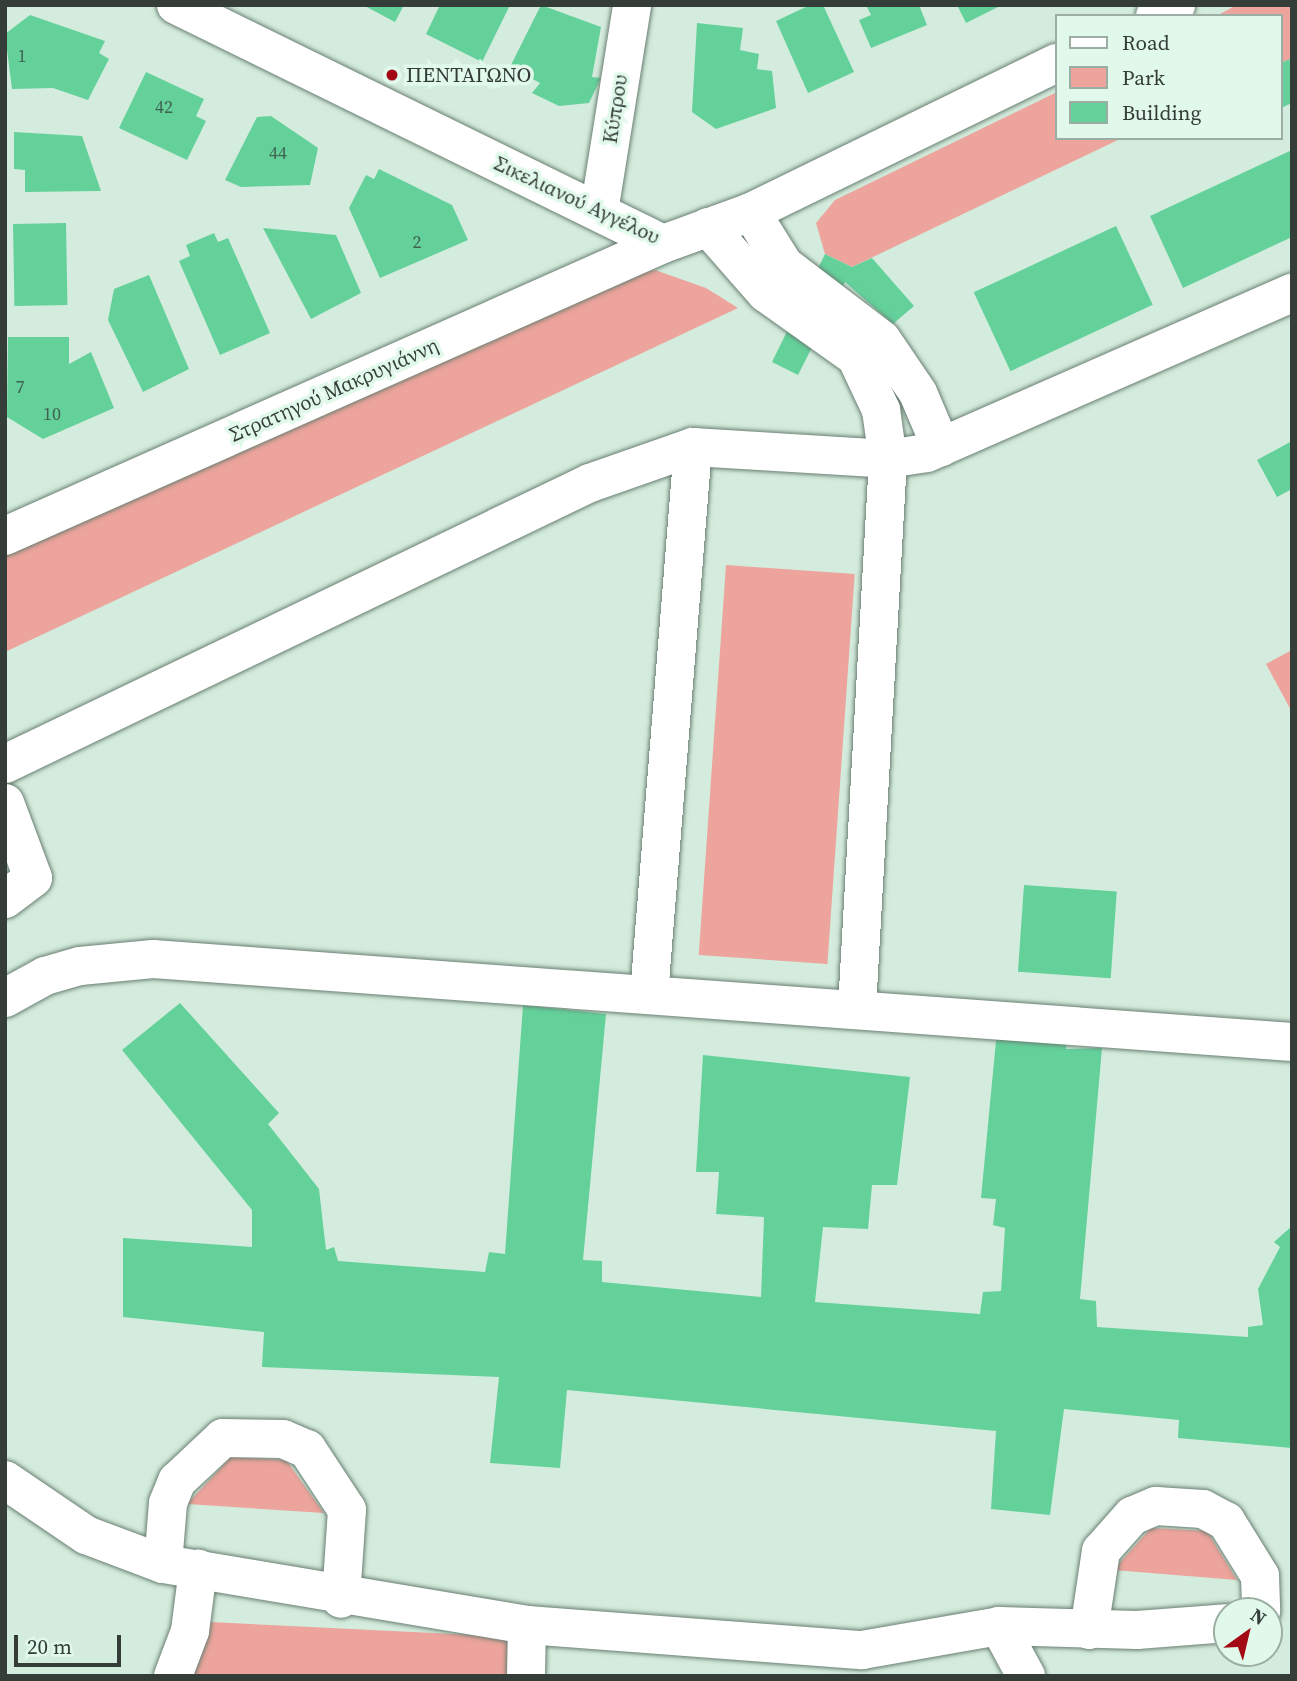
<!DOCTYPE html>
<meta charset="utf-8">
<style>
body{margin:0}
#map{position:relative;width:1297px;height:1681px;overflow:hidden;background:#d4ecdd;font-family:"Source Serif 4",serif}
div>[style]{position:absolute}
.green>*{inset:0;background:#eca49c;transform-origin:0 0}
.building>*{inset:0;background:#64d19b;transform-origin:0 0}
.roads{filter:drop-shadow(0 0 2px #697f72) drop-shadow(0 0 2px #697f72)}
.minor>*{height:38px;margin:-19px;padding:0 19px;transform-origin:19px;border-radius:19px;background:#fff}
.dots>*{width:19px;height:19px;translate:-50% -50%;box-sizing:border-box;border:4px solid #e1f9eb;border-radius:50%}
span{translate:-50% -50%;white-space:nowrap;text-align:center;line-height:1.15;-webkit-text-stroke:7px #e1f9eb;paint-order:stroke}
.number-label{font-size:18px;color:#406251}
.number-label span{-webkit-text-stroke-width:0}
.poi-label{font-size:21px;color:#343d38}
.left{translate:0 -50%;text-align:left}
.street-label{font-size:21px;color:#343d38}
.frame{position:absolute;inset:0;border:7px solid #343d38;pointer-events:none}
.legend{position:absolute;left:1055px;top:14px;width:228px;height:126px;box-sizing:border-box;background:#e1f9eb;border:2px solid #9caea3;margin:0;padding:9px 12px;list-style:none;font-size:21px;color:#343d38}
.legend li{display:flex;align-items:center;gap:14px;height:35px}
.legend b{width:35px;border:2px solid #9caea3}
.north{position:absolute;left:1213px;top:1597px;width:70px;height:70px;box-sizing:border-box;background:#e1f9eb;border:2px solid #9caea3;border-radius:50%;rotate:34deg;font-size:19px;font-weight:700;line-height:28px;text-align:center;color:#343d38}
.north::after{content:'';display:block;margin:auto;width:24px;height:32px;background:#a30915;clip-path:polygon(50% 0,100% 100%,50% 72%,0 100%)}
.scale{position:absolute;left:14px;top:1635px;width:107px;height:32px;box-sizing:border-box;border:4px solid #343d38;border-top:0;padding-left:9px;font-size:21px;line-height:24px;white-space:nowrap;color:#343d38;-webkit-text-stroke:5px #e1f9eb;paint-order:stroke}
</style>
<div id="map">
<div class="green">
<i style="clip-path:polygon(1237px 5px,1292px 5px,1292px 58px,1281px 63px,1281px 16px,1216px 16px)"></i>
<i style="clip-path:polygon(1057px 92px,1057px 138px,1122px 138px,852px 267px,825px 254px,816px 223px,835px 200px)"></i>
<i style="clip-path:polygon(655px 270px,706px 288px,738px 308px,5px 652px,5px 547px,619px 277px)"></i>
<i style="left:726px;top:565px;width:129px;height:391px;rotate:4deg"></i>
<i style="clip-path:polygon(1292px 650px,1292px 712px,1266px 664px)"></i>
<i style="clip-path:polygon(231px 1457px,286px 1460px,324px 1513px,187px 1504px)"></i>
<i style="clip-path:polygon(1151px 1528px,1207px 1531px,1237px 1580px,1113px 1570px)"></i>
<i style="clip-path:polygon(210px 1622px,515px 1637px,523px 1676px,192px 1676px)"></i>
</div>
<div class="building">
<i style="clip-path:polygon(363px 5px,404px 5px,395px 22px)"></i>
<i style="clip-path:polygon(440px 5px,510px 5px,482px 62px,426px 34px)"></i>
<i style="clip-path:polygon(541px 5px,601px 27px,592px 77px,601px 78px,589px 103px,559px 106px,532px 93px,540px 83px,510px 67px)"></i>
<i style="clip-path:polygon(810px 5px,823px 5px,854px 72px,808px 93px,776px 21px)"></i>
<i style="clip-path:polygon(866px 5px,919px 5px,927px 25px,871px 48px,859px 20px,871px 15px)"></i>
<i style="clip-path:polygon(957px 5px,1002px 5px,966px 23px)"></i>
<i style="clip-path:polygon(30px 15px,105px 41px,99px 53px,109px 59px,88px 100px,53px 88px,12px 89px,5px 34px)"></i>
<i style="clip-path:polygon(697px 23px,743px 28px,740px 50px,759px 54px,757px 69px,772px 71px,776px 108px,716px 129px,692px 112px)"></i>
<i style="clip-path:polygon(1292px 58px,1292px 103px,1281px 108px,1281px 63px)"></i>
<i style="clip-path:polygon(146px 72px,204px 99px,196px 116px,206px 121px,187px 160px,119px 128px)"></i>
<i style="clip-path:polygon(271px 116px,318px 148px,310px 185px,241px 187px,225px 180px,257px 117px)"></i>
<i style="clip-path:polygon(14px 132px,82px 136px,101px 191px,25px 192px,25px 170px,14px 169px)"></i>
<i style="clip-path:polygon(1292px 150px,1292px 237px,1183px 288px,1150px 216px)"></i>
<i style="clip-path:polygon(379px 169px,452px 205px,468px 240px,380px 278px,349px 208px,366px 175px,374px 179px)"></i>
<i style="left:66px;top:223px;width:82px;height:53px;rotate:89deg"></i>
<i style="left:1116px;top:226px;width:87px;height:157px;rotate:65deg"></i>
<i style="clip-path:polygon(263px 228px,336px 235px,361px 293px,311px 319px)"></i>
<i style="clip-path:polygon(214px 233px,218px 242px,228px 238px,270px 333px,220px 355px,179px 261px,190px 256px,186px 245px)"></i>
<i style="clip-path:polygon(825px 254px,852px 267px,872px 258px,914px 306px,893px 324px,845px 282px,798px 375px,772px 362px)"></i>
<i style="clip-path:polygon(149px 275px,189px 369px,143px 392px,108px 320px,114px 289px)"></i>
<i style="clip-path:polygon(8px 337px,69px 337px,69px 364px,91px 352px,114px 408px,43px 439px,7px 417px)"></i>
<i style="clip-path:polygon(1292px 441px,1292px 489px,1277px 497px,1257px 460px)"></i>
<i style="left:1024px;top:885px;width:93px;height:87px;rotate:4deg"></i>
<i style="clip-path:polygon(180px 1003px,279px 1113px,268px 1124px,319px 1189px,326px 1250px,334px 1247px,338px 1261px,485px 1272px,489px 1252px,505px 1254px,523px 1005px,606px 1014px,583px 1260px,602px 1261px,602px 1282px,761px 1297px,764px 1217px,716px 1214px,719px 1172px,696px 1172px,703px 1055px,910px 1077px,897px 1185px,872px 1185px,868px 1229px,823px 1227px,815px 1302px,980px 1314px,983px 1292px,1001px 1291px,1005px 1228px,993px 1225px,996px 1199px,981px 1198px,997px 1030px,1067px 1034px,1066px 1049px,1102px 1048px,1080px 1299px,1096px 1301px,1097px 1327px,1248px 1337px,1248px 1327px,1263px 1325px,1258px 1289px,1280px 1247px,1274px 1242px,1292px 1226px,1292px 1448px,1178px 1438px,1179px 1420px,1064px 1409px,1050px 1515px,991px 1509px,996px 1431px,567px 1390px,560px 1468px,490px 1463px,499px 1377px,262px 1367px,264px 1332px,123px 1317px,123px 1238px,252px 1247px,252px 1210px,122px 1050px)"></i>
</div>
<div class="roads">
<div class="minor">
<i style="left:176px;top:5px;width:542px;rotate:26.14deg"></i>
<i style="left:1155px;top:16px;width:24px;rotate:-28deg"></i>
<i style="left:599px;top:212px;width:210px;rotate:-80.9deg"></i>
<i style="left:751px;top:212px;width:62px;rotate:58.1deg"></i>
<i style="left:784px;top:265px;width:123px;rotate:37.4deg"></i>
<i style="left:882px;top:340px;width:64px;rotate:55.8deg"></i>
<i style="left:918px;top:393px;width:59px;rotate:66.9deg"></i>
<i style="left:708px;top:227px;width:88px;rotate:48.7deg"></i>
<i style="left:766px;top:293px;width:110px;rotate:35.4deg"></i>
<i style="left:856px;top:357px;width:59px;rotate:64.7deg"></i>
<i style="left:881px;top:410px;width:49px;rotate:81.9deg"></i>
<i style="left:888px;top:459px;width:550px;rotate:93.23deg"></i>
<i style="left:5px;top:536px;width:720px;rotate:-23.93deg"></i>
<i style="left:663px;top:244px;width:94px;rotate:-20deg"></i>
<i style="left:751px;top:212px;width:340px;rotate:-26deg"></i>
<i style="left:5px;top:764px;width:649px;rotate:-25.66deg"></i>
<i style="left:590px;top:483px;width:109px;rotate:-19.3deg"></i>
<i style="left:693px;top:447px;width:195px;rotate:3.5deg"></i>
<i style="left:888px;top:459px;width:39px;rotate:-9deg"></i>
<i style="left:927px;top:453px;width:399px;rotate:-23.7deg"></i>
<i style="left:5px;top:803px;width:80px;rotate:69.5deg"></i>
<i style="left:33px;top:878px;width:35px;rotate:143deg"></i>
<i style="left:649px;top:995px;width:550px;rotate:-85.41deg"></i>
<i style="left:5px;top:998px;width:46px;rotate:-28.8deg"></i>
<i style="left:45px;top:976px;width:36px;rotate:-16deg"></i>
<i style="left:80px;top:966px;width:73px;rotate:-5.5deg"></i>
<i style="left:153px;top:959px;width:1142px;rotate:4.17deg"></i>
<i style="left:5px;top:1480px;width:98px;rotate:34.2deg"></i>
<i style="left:86px;top:1535px;width:82px;rotate:20.6deg"></i>
<i style="left:163px;top:1564px;width:369px;rotate:9.5deg"></i>
<i style="left:527px;top:1625px;width:336px;rotate:4.3deg"></i>
<i style="left:862px;top:1650px;width:139px;rotate:-9.9deg"></i>
<i style="left:999px;top:1626px;width:138px;rotate:1.7deg"></i>
<i style="left:1137px;top:1630px;width:90px;rotate:-4.4deg"></i>
<i style="left:163px;top:1564px;width:61px;rotate:-85.3deg"></i>
<i style="left:168px;top:1503px;width:24px;rotate:-68deg"></i>
<i style="left:177px;top:1481px;width:63px;rotate:-43.1deg"></i>
<i style="left:223px;top:1438px;width:60px;rotate:1deg"></i>
<i style="left:283px;top:1439px;width:26px;rotate:23deg"></i>
<i style="left:307px;top:1449px;width:73px;rotate:56.7deg"></i>
<i style="left:347px;top:1510px;width:89px;rotate:93.9deg"></i>
<i style="left:999px;top:1626px;width:57px;rotate:61.6deg"></i>
<i style="left:1089px;top:1630px;width:80px;rotate:-81.4deg"></i>
<i style="left:1101px;top:1551px;width:47px;rotate:-48.5deg"></i>
<i style="left:1132px;top:1516px;width:26px;rotate:-23deg"></i>
<i style="left:1156px;top:1506px;width:47px;rotate:3.7deg"></i>
<i style="left:1203px;top:1509px;width:26px;rotate:28deg"></i>
<i style="left:1226px;top:1521px;width:65px;rotate:58.3deg"></i>
<i style="left:1260px;top:1576px;width:35px;rotate:88deg"></i>
<i style="left:173px;top:1676px;width:48px;rotate:-69.3deg"></i>
<i style="left:190px;top:1631px;width:63px;rotate:-82.6deg"></i>
<i style="left:526px;top:1676px;width:51px;rotate:-88.9deg"></i>
</div>
</div>
<div class="dots">
<i style="left:392px;top:75px;background:#a30915"></i>
</div>
<div class="number-label">
<span style="left:22px;top:56px">1</span>
<span style="left:164px;top:107px">42</span>
<span style="left:278px;top:153px">44</span>
<span style="left:417px;top:242px">2</span>
<span style="left:20px;top:387px">7</span>
<span style="left:52px;top:414px">10</span>
</div>
<div class="poi-label">
<span class="left" style="left:406px;top:75px">ΠΕΝΤΑΓΩΝΟ</span>
</div>
<div class="street-label">
<span style="left:615px;top:109px;rotate:-81deg">Κύπρου</span>
<span style="left:577px;top:200px;rotate:25deg">Σικελιανού Αγγέλου</span>
<span style="left:334px;top:390px;rotate:-24deg">Στρατηγού Μακρυγιάννη</span>
</div>
<div class="frame"></div>
<ul class="legend">
<li><b style="height:9px;background:#fff"></b>Road</li>
<li><b style="height:19px;background:#eca49c"></b>Park</li>
<li><b style="height:19px;background:#64d19b"></b>Building</li>
</ul>
<div class="north">N</div>
<div class="scale">20 m</div>
</div>
